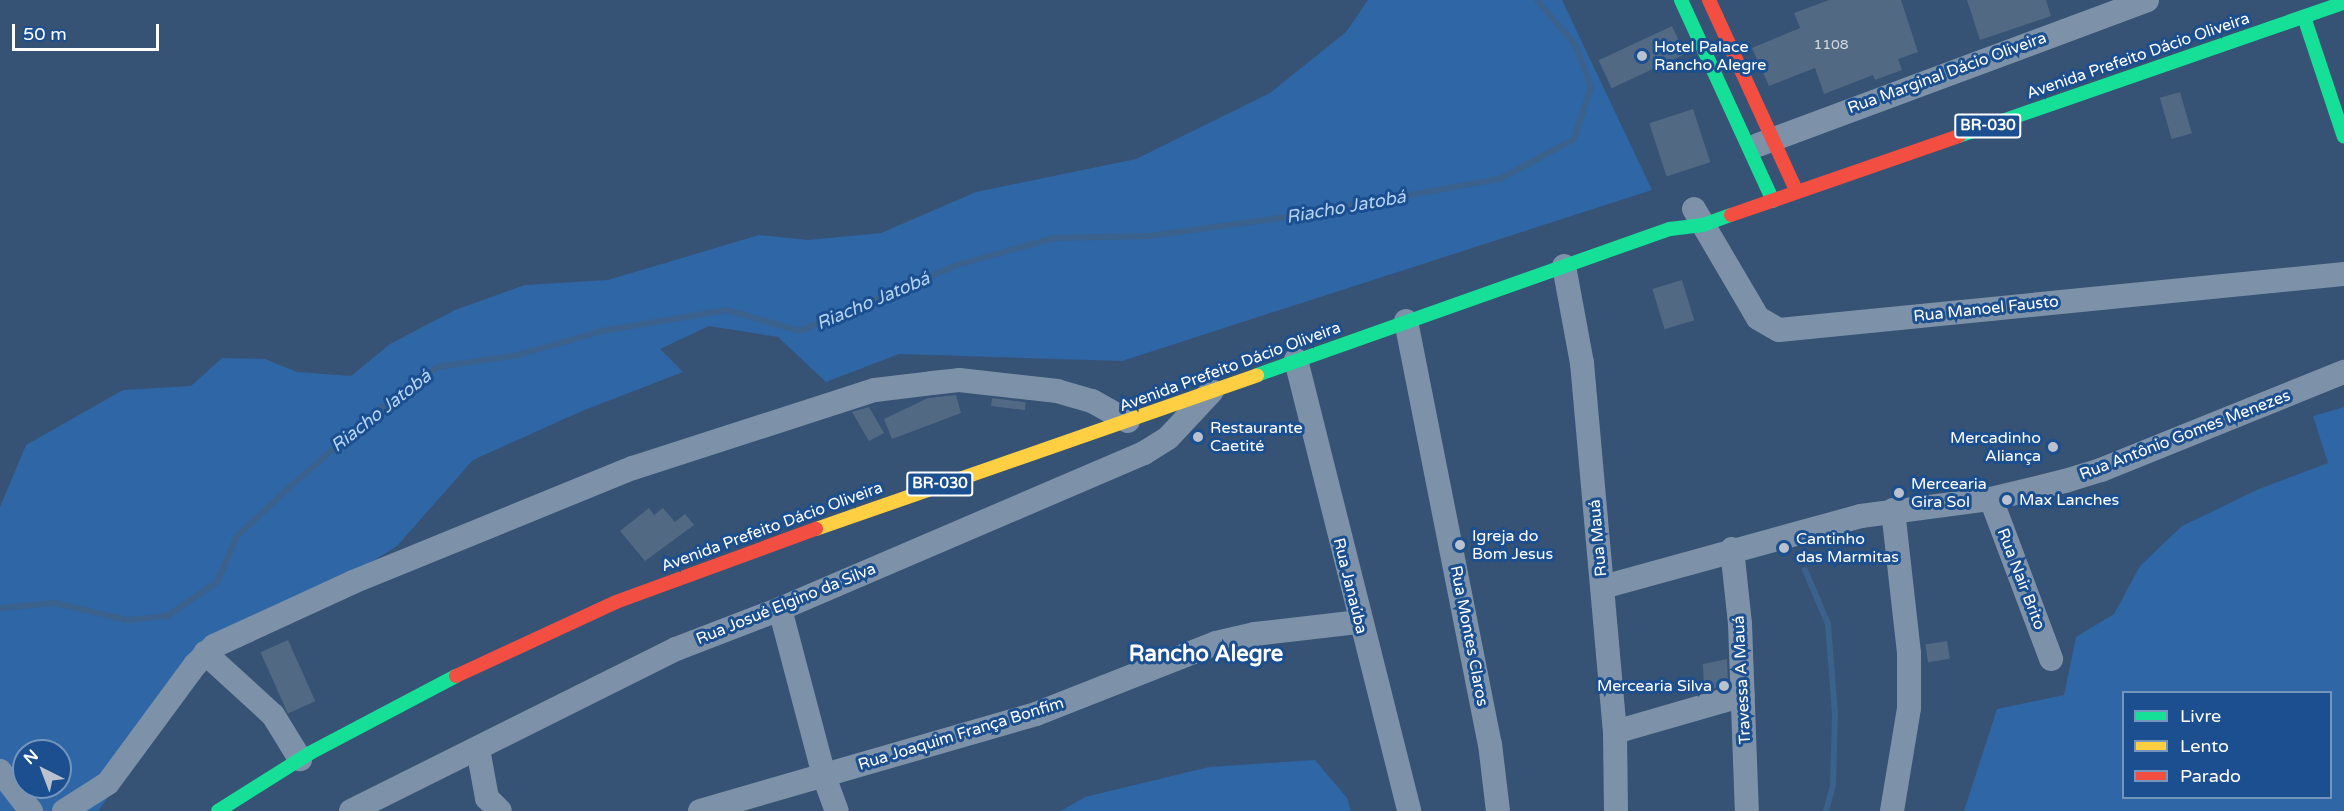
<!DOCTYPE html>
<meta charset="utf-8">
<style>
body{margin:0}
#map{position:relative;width:2344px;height:811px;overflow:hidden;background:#365274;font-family:"Varela Round",sans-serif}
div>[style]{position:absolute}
.green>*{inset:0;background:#2f66a5}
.stream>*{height:6px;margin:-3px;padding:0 3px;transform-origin:3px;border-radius:3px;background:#3b618d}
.building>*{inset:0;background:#526984;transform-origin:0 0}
.street>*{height:24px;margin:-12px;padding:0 12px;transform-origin:12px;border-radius:12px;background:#7d92a8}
.fast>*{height:14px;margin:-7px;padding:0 7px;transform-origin:7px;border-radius:7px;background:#16e098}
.slow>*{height:14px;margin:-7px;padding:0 7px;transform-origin:7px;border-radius:7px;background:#ffcf43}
.jam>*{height:14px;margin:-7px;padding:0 7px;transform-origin:7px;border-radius:7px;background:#f24e42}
.dots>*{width:16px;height:16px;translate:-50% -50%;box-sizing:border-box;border:3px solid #1b4f8f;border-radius:50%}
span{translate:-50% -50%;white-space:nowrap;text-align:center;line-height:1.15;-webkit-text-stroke:6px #1b4f8f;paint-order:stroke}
.number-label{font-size:14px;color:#d4dae0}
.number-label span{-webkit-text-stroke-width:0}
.shield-label span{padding:2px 4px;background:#1b4f8f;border:2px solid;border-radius:4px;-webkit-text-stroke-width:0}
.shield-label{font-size:15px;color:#fff;font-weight:700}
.poi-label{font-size:16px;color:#fff}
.left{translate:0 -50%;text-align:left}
.right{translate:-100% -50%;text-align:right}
.street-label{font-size:16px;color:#fff}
.water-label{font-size:18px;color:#b5d3f5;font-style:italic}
.district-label{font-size:22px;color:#fff;font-weight:700}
.legend{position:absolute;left:2122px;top:691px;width:210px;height:108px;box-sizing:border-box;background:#1b4f8f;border:2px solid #7695bc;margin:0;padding:8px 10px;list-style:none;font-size:18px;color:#fff}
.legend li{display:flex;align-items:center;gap:12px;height:30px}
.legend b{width:30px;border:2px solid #7695bc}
.north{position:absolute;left:12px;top:739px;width:60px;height:60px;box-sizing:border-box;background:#1b4f8f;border:2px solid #7695bc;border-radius:50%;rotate:318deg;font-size:16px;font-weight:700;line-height:24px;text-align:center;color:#fff}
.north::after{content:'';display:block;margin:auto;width:21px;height:27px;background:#b9c2ce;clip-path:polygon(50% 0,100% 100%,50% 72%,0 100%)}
.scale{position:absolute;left:12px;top:24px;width:147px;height:27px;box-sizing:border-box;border:3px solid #fff;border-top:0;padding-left:8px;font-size:18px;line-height:21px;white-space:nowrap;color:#fff;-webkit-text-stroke:4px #1b4f8f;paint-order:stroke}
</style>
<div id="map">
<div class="green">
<i style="clip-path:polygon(evenodd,1368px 0,1562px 0,1652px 190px,1122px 361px,899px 354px,826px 382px,778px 337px,709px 326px,660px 349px,683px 372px,582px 411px,473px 460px,397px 546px,200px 669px,98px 811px,0 811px,0 507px,26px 445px,123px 390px,191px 386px,222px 358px,265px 359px,297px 372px,351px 376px,390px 344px,455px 310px,525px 285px,608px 280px,759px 235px,808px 240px,881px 233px,976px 192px,1136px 159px,1270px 93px,1346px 32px,1368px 0,24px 751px,60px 751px,60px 787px,24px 787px,24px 751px)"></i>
<i style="clip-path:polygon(evenodd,2344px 407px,2344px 811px,1964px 811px,1997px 709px,2064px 695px,2076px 637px,2114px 614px,2140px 566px,2182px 526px,2259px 489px,2328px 463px,2313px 416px,2344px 407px,2330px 692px,2330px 798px,2124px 798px,2124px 692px,2330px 692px)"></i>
<i style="clip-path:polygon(1315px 760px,1347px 798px,1351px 811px,1061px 811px,1085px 797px,1209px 767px)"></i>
</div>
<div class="stream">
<i style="left:1805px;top:570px;width:59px;rotate:66.9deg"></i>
<i style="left:1828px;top:624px;width:89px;rotate:85.5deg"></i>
<i style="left:1835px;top:713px;width:72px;rotate:91.6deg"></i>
<i style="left:1833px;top:785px;width:27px;rotate:105deg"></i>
<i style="left:0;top:608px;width:55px;rotate:-5.2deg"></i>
<i style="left:55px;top:603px;width:74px;rotate:13.3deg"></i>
<i style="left:127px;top:620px;width:40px;rotate:-5.7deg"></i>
<i style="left:167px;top:616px;width:60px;rotate:-34.2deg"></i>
<i style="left:217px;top:582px;width:50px;rotate:-66.5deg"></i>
<i style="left:237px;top:536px;width:75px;rotate:-42.8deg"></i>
<i style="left:292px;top:485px;width:106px;rotate:-41.2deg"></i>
<i style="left:372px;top:415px;width:81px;rotate:-36.4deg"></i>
<i style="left:437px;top:367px;width:82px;rotate:-8.4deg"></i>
<i style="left:518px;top:355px;width:87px;rotate:-15.9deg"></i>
<i style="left:602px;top:331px;width:127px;rotate:-9.5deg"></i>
<i style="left:727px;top:310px;width:76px;rotate:16deg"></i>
<i style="left:800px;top:331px;width:170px;rotate:-22.8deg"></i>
<i style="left:957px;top:265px;width:101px;rotate:-15.6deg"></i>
<i style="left:1054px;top:238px;width:96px;rotate:-1.2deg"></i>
<i style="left:1150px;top:236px;width:131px;rotate:-7.9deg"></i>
<i style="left:1280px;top:218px;width:223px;rotate:-10.1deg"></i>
<i style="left:1500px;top:179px;width:84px;rotate:-28.4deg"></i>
<i style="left:1574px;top:139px;width:55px;rotate:-71.9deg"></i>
<i style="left:1591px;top:87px;width:44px;rotate:-110.1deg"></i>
<i style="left:1576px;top:46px;width:60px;rotate:-130.3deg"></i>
</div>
<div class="building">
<i style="clip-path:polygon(1829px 0,1901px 0,1918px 52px,1898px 59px,1902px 70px,1875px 80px,1873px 75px,1824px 94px,1815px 68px,1769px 86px,1752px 48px,1800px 28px,1794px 13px)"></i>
<i style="clip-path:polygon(1967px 0,2046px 0,2051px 16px,1980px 40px)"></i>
<i style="left:1672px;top:26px;width:31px;height:81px;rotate:65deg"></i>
<i style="left:2180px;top:92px;width:43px;height:21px;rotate:74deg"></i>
<i style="left:1693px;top:109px;width:56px;height:46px;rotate:72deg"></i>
<i style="left:1682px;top:280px;width:42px;height:31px;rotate:73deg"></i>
<i style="clip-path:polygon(956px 395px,961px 413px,892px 439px,884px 419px,928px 398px)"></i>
<i style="left:992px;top:398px;width:34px;height:8px;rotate:7deg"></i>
<i style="clip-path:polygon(869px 407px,884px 433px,869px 441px,852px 412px)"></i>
<i style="clip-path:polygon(649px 508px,654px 515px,663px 508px,675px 522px,685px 514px,694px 525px,645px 561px,620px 531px)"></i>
<i style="left:288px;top:640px;width:67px;height:30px;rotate:66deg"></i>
<i style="left:1947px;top:641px;width:18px;height:22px;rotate:81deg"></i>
<i style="clip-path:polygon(1727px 659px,1728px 684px,1704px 691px,1703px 664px)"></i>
</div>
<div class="street">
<i style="left:1758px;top:145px;width:415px;rotate:-20.4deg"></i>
<i style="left:1694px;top:209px;width:126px;rotate:59.6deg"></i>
<i style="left:1758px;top:318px;width:24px;rotate:30deg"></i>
<i style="left:1779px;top:330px;width:568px;rotate:-5.66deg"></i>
<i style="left:1564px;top:266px;width:99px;rotate:79.5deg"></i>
<i style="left:1582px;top:363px;width:370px;rotate:84.9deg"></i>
<i style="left:1615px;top:732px;width:79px;rotate:89.3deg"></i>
<i style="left:1406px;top:321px;width:431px;rotate:78.8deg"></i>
<i style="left:1490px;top:744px;width:67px;rotate:83.2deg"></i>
<i style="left:1296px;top:360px;width:465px;rotate:75.9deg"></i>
<i style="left:1991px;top:499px;width:171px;rotate:69.4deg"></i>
<i style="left:1732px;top:549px;width:75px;rotate:83.9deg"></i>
<i style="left:1740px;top:624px;width:187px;rotate:87.9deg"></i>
<i style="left:1603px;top:587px;width:268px;rotate:-15.4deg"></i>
<i style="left:1861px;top:516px;width:131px;rotate:-7.5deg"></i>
<i style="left:1991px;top:499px;width:76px;rotate:-13.7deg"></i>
<i style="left:2065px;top:481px;width:38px;rotate:-17deg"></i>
<i style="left:2101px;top:470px;width:262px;rotate:-22deg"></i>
<i style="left:780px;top:609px;width:173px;rotate:75.2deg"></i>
<i style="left:824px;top:776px;width:37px;rotate:70deg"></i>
<i style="left:205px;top:653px;width:92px;rotate:42.4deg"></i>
<i style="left:273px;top:715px;width:52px;rotate:58.5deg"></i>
<i style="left:1615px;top:732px;width:133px;rotate:-16.1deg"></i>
<i style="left:478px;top:749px;width:50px;rotate:79.6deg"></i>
<i style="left:487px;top:798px;width:18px;rotate:45deg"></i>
<i style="left:0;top:771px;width:51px;rotate:52.2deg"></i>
<i style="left:64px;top:811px;width:52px;rotate:-32.5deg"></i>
<i style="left:108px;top:783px;width:147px;rotate:-53.6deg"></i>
<i style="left:195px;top:665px;width:27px;rotate:-45deg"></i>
<i style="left:214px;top:646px;width:153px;rotate:-24.7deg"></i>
<i style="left:353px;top:582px;width:302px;rotate:-22.2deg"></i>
<i style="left:633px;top:468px;width:254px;rotate:-17.9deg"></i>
<i style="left:875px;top:390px;width:57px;rotate:-7deg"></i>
<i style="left:932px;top:383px;width:27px;rotate:-6deg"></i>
<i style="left:959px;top:380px;width:99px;rotate:6.4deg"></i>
<i style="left:1057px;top:391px;width:36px;rotate:16deg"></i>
<i style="left:1092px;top:401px;width:41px;rotate:29.1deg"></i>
<i style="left:351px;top:811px;width:363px;rotate:-26.5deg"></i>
<i style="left:676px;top:649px;width:111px;rotate:-21deg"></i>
<i style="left:780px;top:609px;width:396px;rotate:-23.2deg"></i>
<i style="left:1144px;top:453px;width:28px;rotate:-32deg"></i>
<i style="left:1168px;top:438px;width:64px;rotate:-46.9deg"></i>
<i style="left:700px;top:811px;width:350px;rotate:-16.1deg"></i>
<i style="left:1036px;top:714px;width:193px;rotate:-21.5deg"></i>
<i style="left:1216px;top:643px;width:40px;rotate:-13deg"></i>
<i style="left:1255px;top:634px;width:105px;rotate:-6.6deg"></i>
<i style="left:1892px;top:811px;width:104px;rotate:-80.6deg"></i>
<i style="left:1909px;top:708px;width:55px;rotate:-90deg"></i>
<i style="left:1909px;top:653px;width:144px;rotate:-96.4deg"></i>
</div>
<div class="fast">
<i style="left:1681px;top:0;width:221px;rotate:65.4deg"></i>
<i style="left:2304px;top:17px;width:126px;rotate:71.6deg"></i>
<i style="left:1959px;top:136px;width:407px;rotate:-19.1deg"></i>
<i style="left:1257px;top:375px;width:438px;rotate:-19.5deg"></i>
<i style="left:1670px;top:229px;width:33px;rotate:-7deg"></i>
<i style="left:1703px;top:225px;width:30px;rotate:-20deg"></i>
<i style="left:218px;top:811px;width:109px;rotate:-32.2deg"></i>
<i style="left:310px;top:753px;width:165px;rotate:-27.8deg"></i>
</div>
<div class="slow">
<i style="left:816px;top:529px;width:467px;rotate:-19.2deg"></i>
</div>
<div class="jam">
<i style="left:1709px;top:0;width:211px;rotate:65.4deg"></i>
<i style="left:1731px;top:215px;width:241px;rotate:-19.1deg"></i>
<i style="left:456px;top:676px;width:176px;rotate:-24.8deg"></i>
<i style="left:616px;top:602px;width:213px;rotate:-20.1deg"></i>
</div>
<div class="dots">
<i style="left:1642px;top:56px;background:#b9c2ce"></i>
<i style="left:1198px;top:437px;background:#b9c2ce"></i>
<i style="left:2053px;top:447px;background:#b9c2ce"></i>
<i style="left:1899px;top:493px;background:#b9c2ce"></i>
<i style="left:2007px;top:500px;background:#b9c2ce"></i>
<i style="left:1460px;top:545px;background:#b9c2ce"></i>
<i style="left:1784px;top:548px;background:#b9c2ce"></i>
<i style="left:1724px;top:686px;background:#b9c2ce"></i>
</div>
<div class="number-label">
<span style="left:1831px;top:45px">1108</span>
</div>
<div class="shield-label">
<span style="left:1988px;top:126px">BR-030</span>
<span style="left:940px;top:484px">BR-030</span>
</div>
<div class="poi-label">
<span class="left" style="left:1654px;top:56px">Hotel Palace<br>Rancho Alegre</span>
<span class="left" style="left:1210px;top:437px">Restaurante<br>Caetité</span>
<span class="right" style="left:2041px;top:447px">Mercadinho<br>Aliança</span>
<span class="left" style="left:1911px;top:493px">Mercearia<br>Gira Sol</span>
<span class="left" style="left:2019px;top:500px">Max Lanches</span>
<span class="left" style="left:1472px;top:545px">Igreja do<br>Bom Jesus</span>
<span class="left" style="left:1796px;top:548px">Cantinho<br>das Marmitas</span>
<span class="right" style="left:1712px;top:686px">Mercearia Silva</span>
</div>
<div class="street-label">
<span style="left:2138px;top:56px;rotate:-19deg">Avenida Prefeito Dácio Oliveira</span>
<span style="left:1947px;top:73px;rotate:-20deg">Rua Marginal Dácio Oliveira</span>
<span style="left:1986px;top:309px;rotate:-6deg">Rua Manoel Fausto</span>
<span style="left:1230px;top:367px;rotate:-20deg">Avenida Prefeito Dácio Oliveira</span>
<span style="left:2185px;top:435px;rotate:-21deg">Rua Antônio Gomes Menezes</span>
<span style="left:772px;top:527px;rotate:-20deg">Avenida Prefeito Dácio Oliveira</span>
<span style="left:1598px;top:538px;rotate:-95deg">Rua Mauá</span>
<span style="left:2021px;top:579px;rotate:69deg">Rua Nair Brito</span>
<span style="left:1350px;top:586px;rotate:76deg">Rua Janaúba</span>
<span style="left:786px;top:604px;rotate:-22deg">Rua Josué Elgino da Silva</span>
<span style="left:1469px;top:636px;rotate:79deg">Rua Montes Claros</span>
<span style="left:1742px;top:680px;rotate:-93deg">Travessa A Mauá</span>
<span style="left:961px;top:734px;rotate:-17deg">Rua Joaquim França Bonfim</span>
</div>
<div class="water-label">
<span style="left:1346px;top:207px;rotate:-10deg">Riacho Jatobá</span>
<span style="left:873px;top:301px;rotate:-23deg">Riacho Jatobá</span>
<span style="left:381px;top:411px;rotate:-38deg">Riacho Jatobá</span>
</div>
<div class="district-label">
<span style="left:1206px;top:655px">Rancho Alegre</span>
</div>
<ul class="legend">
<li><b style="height:8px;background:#16e098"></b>Livre</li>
<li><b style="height:8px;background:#ffcf43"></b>Lento</li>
<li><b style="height:8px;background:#f24e42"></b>Parado</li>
</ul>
<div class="north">N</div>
<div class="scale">50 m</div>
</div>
